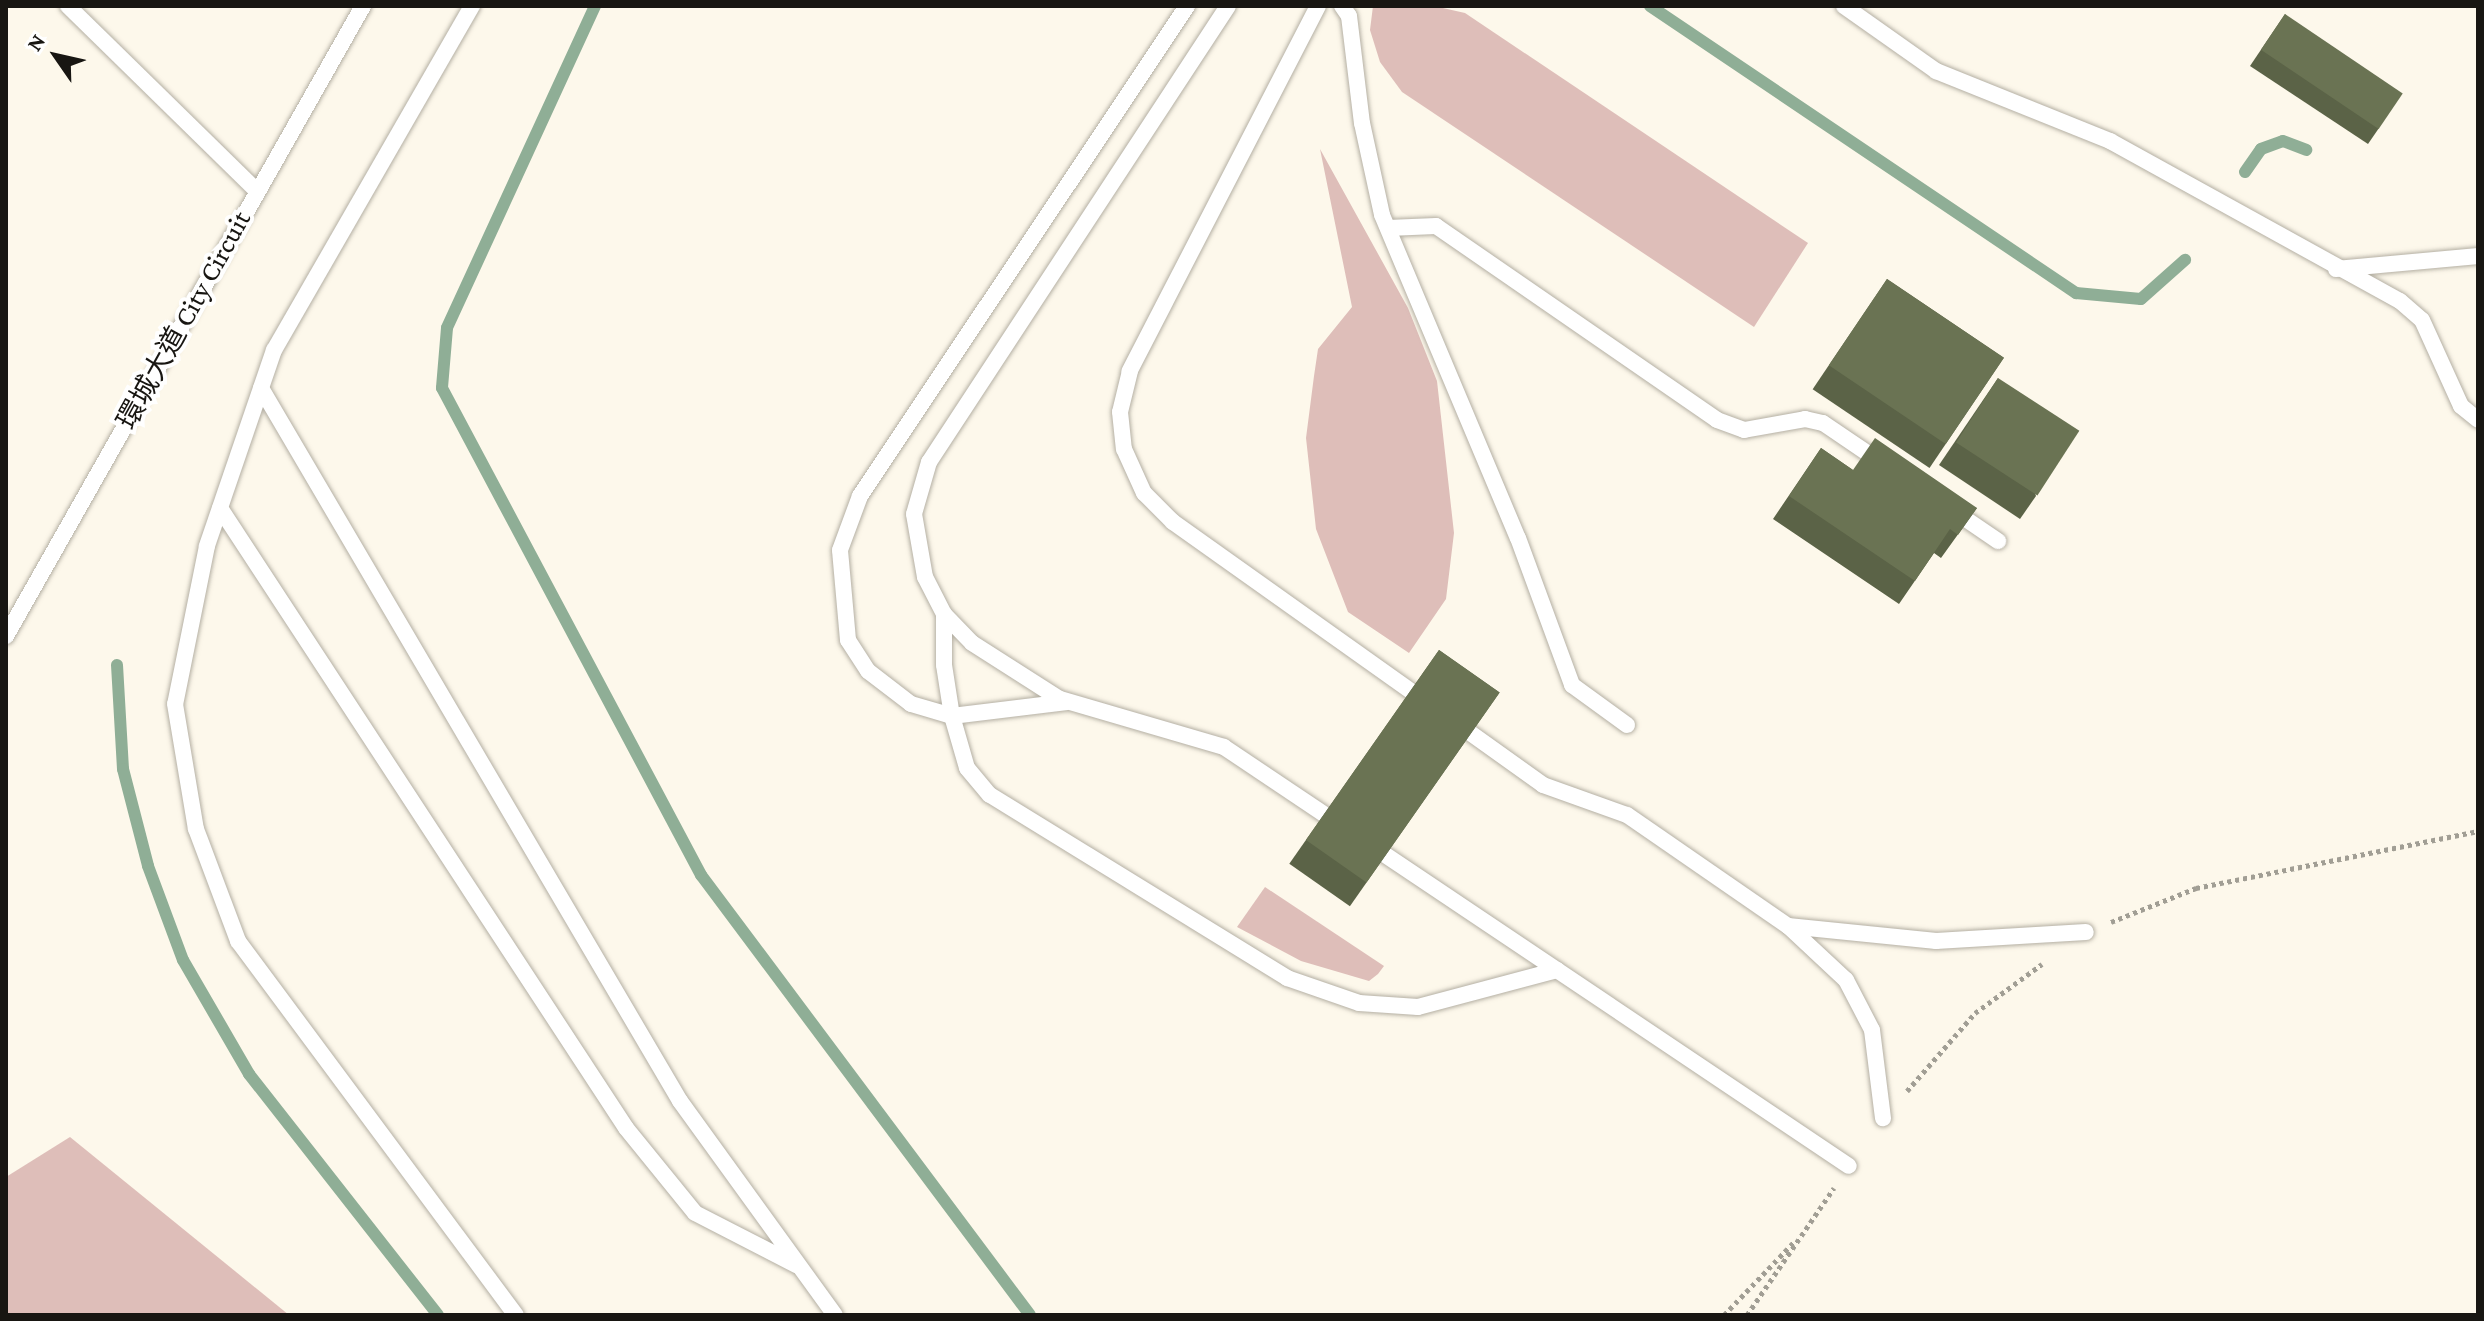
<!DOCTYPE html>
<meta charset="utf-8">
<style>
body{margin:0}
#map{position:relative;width:2484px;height:1321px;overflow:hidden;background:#fdf8eb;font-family:"Crimson Pro","Noto Sans TC",serif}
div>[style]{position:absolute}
.green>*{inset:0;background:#debeb9}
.stream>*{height:12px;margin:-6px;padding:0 6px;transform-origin:6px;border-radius:6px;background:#8fae96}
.path>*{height:5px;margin-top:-2.5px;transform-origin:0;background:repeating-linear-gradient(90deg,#a19e94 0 4px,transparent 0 8px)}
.roads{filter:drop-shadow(0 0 2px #b4afa3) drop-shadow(0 0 2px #b4afa3)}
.service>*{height:16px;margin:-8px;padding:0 8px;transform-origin:8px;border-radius:8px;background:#fff}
.wall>*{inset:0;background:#5b6347;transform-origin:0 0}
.building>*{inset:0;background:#6a7353;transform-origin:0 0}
span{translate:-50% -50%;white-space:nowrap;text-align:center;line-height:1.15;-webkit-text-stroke:8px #fff;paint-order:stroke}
.street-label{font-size:28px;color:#181612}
.frame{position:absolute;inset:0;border:8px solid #181612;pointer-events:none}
.north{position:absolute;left:16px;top:16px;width:80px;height:80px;-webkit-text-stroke:6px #fff;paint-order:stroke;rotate:304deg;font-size:22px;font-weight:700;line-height:32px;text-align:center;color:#181612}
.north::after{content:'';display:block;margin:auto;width:28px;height:36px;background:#181612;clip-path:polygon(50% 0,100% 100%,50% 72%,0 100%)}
</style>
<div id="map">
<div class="green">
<i style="clip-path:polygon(1373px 6px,1434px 6px,1465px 13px,1808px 243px,1754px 327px,1402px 92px,1380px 62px,1370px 30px)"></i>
<i style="clip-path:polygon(1320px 149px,1408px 308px,1437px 381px,1454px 533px,1446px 599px,1409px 653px,1348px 612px,1316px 529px,1306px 438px,1314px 376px,1318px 349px,1352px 307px)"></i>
<i style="clip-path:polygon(1265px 887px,1384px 966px,1378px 974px,1369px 981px,1301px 961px,1237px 927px)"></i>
<i style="clip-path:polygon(70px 1137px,289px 1315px,6px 1315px,6px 1177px)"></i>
</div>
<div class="stream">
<i style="left:595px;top:6px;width:354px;rotate:114.7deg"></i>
<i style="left:447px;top:328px;width:60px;rotate:94.8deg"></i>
<i style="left:442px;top:388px;width:552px;rotate:61.99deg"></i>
<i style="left:701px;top:875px;width:549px;rotate:53.21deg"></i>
<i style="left:1650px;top:6px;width:514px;rotate:33.97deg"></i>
<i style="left:2076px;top:293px;width:65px;rotate:5.3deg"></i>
<i style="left:2141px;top:299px;width:59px;rotate:-41.6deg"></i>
<i style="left:2245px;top:172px;width:28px;rotate:-55deg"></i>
<i style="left:2261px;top:149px;width:23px;rotate:-20deg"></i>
<i style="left:2283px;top:141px;width:25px;rotate:21deg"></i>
<i style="left:117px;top:665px;width:104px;rotate:86.7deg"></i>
<i style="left:123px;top:769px;width:100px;rotate:75.5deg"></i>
<i style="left:148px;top:866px;width:100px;rotate:69.6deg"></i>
<i style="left:183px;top:960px;width:132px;rotate:59.9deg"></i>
<i style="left:249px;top:1074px;width:306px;rotate:51.9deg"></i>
</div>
<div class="path">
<i style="left:2111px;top:922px;width:92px;rotate:-21.8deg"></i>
<i style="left:2196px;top:888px;width:288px;rotate:-11.4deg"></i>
<i style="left:1907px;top:1091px;width:103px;rotate:-48.9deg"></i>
<i style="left:1975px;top:1013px;width:83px;rotate:-36.2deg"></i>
<i style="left:1724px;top:1315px;width:101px;rotate:-46.2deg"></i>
<i style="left:1747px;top:1315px;width:154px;rotate:-55.6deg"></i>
</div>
<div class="roads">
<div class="service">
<i style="left:68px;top:6px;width:263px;rotate:44.4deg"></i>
<i style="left:472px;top:6px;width:397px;rotate:119.9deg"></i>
<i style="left:274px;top:350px;width:207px;rotate:108.9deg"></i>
<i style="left:207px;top:546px;width:161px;rotate:101.4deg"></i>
<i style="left:175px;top:704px;width:127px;rotate:80.5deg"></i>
<i style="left:196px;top:829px;width:120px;rotate:69.4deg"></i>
<i style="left:238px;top:941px;width:466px;rotate:53.4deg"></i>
<i style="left:1228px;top:6px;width:545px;rotate:123.25deg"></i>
<i style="left:929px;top:462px;width:54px;rotate:106.1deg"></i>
<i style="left:914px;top:514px;width:64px;rotate:80.1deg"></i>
<i style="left:925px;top:577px;width:42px;rotate:62.8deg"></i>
<i style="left:944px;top:614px;width:40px;rotate:46deg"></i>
<i style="left:972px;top:643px;width:104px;rotate:32.5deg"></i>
<i style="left:1060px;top:699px;width:171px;rotate:16.3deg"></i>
<i style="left:1224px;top:747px;width:143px;rotate:33.9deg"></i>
<i style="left:1318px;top:6px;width:411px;rotate:117.3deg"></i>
<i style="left:1130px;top:371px;width:42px;rotate:103.7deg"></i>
<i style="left:1120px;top:412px;width:37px;rotate:84deg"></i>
<i style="left:1124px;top:449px;width:48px;rotate:65.6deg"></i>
<i style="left:1144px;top:493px;width:41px;rotate:45deg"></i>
<i style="left:1173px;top:522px;width:310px;rotate:35.4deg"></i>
<i style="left:1342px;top:6px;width:12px;rotate:55deg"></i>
<i style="left:1349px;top:16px;width:108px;rotate:83.1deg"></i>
<i style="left:1362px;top:123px;width:94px;rotate:77.7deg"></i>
<i style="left:1382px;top:215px;width:350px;rotate:67.2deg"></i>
<i style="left:1518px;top:538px;width:157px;rotate:69.8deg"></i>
<i style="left:1572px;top:685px;width:68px;rotate:36deg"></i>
<i style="left:1844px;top:6px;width:113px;rotate:35.2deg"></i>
<i style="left:1936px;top:71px;width:188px;rotate:21.9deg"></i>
<i style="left:2110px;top:141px;width:331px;rotate:28.9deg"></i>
<i style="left:2400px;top:301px;width:29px;rotate:41deg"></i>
<i style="left:2422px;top:320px;width:94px;rotate:65.6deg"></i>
<i style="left:2461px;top:406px;width:22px;rotate:39deg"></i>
<i style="left:1388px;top:228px;width:48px;rotate:-2.4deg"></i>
<i style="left:1436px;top:226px;width:341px;rotate:34.6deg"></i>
<i style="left:1717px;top:420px;width:29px;rotate:20deg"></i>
<i style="left:1744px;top:430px;width:62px;rotate:-10.2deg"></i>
<i style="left:1805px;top:419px;width:18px;rotate:13deg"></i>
<i style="left:1823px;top:423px;width:71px;rotate:34.1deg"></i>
<i style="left:2336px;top:269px;width:143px;rotate:-5.2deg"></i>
<i style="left:261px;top:388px;width:827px;rotate:59.56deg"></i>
<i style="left:680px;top:1101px;width:264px;rotate:54.1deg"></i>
<i style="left:220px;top:508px;width:741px;rotate:56.78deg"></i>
<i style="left:626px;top:1128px;width:109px;rotate:50.9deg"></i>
<i style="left:695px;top:1213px;width:114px;rotate:27.2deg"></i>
<i style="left:1951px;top:509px;width:57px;rotate:34.2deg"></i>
<i style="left:944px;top:614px;width:51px;rotate:90deg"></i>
<i style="left:944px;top:665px;width:52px;rotate:81.1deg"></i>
<i style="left:952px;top:716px;width:54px;rotate:73.9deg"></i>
<i style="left:967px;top:768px;width:35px;rotate:50deg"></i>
<i style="left:990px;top:795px;width:349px;rotate:31.6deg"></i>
<i style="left:1287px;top:978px;width:76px;rotate:19.1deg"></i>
<i style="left:1359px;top:1003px;width:59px;rotate:3.9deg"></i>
<i style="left:1418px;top:1007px;width:144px;rotate:-14.9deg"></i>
<i style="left:6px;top:636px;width:724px;rotate:-60.46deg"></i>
<i style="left:1067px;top:702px;width:116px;rotate:173.1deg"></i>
<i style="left:952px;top:716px;width:43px;rotate:-163.7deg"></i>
<i style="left:911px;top:704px;width:54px;rotate:-142.5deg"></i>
<i style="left:868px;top:671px;width:37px;rotate:-123deg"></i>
<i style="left:848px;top:640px;width:90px;rotate:-95.1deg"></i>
<i style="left:840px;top:550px;width:58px;rotate:-69.7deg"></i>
<i style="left:860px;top:496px;width:589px;rotate:-56.28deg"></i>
<i style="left:1455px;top:722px;width:108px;rotate:35.6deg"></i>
<i style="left:1543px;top:785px;width:89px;rotate:19.7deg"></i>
<i style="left:1627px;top:815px;width:196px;rotate:34.6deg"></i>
<i style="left:1788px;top:926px;width:79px;rotate:43deg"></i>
<i style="left:1846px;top:980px;width:56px;rotate:62.5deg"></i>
<i style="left:1872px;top:1030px;width:89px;rotate:82.9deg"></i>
<i style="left:1372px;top:846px;width:574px;rotate:33.86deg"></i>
<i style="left:1788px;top:926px;width:149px;rotate:5.8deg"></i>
<i style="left:1936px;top:941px;width:150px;rotate:-3.4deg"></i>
</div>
</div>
<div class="wall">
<i style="clip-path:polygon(2285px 14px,2379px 128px,2368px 144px,2250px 66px)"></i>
<i style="left:1887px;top:279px;width:141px;height:133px;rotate:34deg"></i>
<i style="clip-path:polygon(1998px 378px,2036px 496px,2020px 519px,1939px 465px)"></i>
<i style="clip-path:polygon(1821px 448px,1853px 470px,1977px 508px,1941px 558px,1934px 553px,1899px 604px,1773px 519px)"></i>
<i style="left:1439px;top:650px;width:74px;height:261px;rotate:35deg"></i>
</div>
<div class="building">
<i style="left:2285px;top:14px;width:142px;height:43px;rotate:34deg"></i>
<i style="left:1887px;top:279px;width:141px;height:104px;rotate:34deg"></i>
<i style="left:1998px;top:378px;width:97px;height:77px;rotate:33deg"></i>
<i style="clip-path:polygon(1875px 438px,1977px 508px,1958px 535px,1950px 529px,1915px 581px,1789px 496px,1821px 448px,1853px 470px)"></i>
<i style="left:1439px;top:650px;width:74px;height:232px;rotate:35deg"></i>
</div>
<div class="street-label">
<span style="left:184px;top:320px;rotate:-61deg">環城大道 City Circuit</span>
</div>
<div class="frame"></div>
<div class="north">N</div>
</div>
